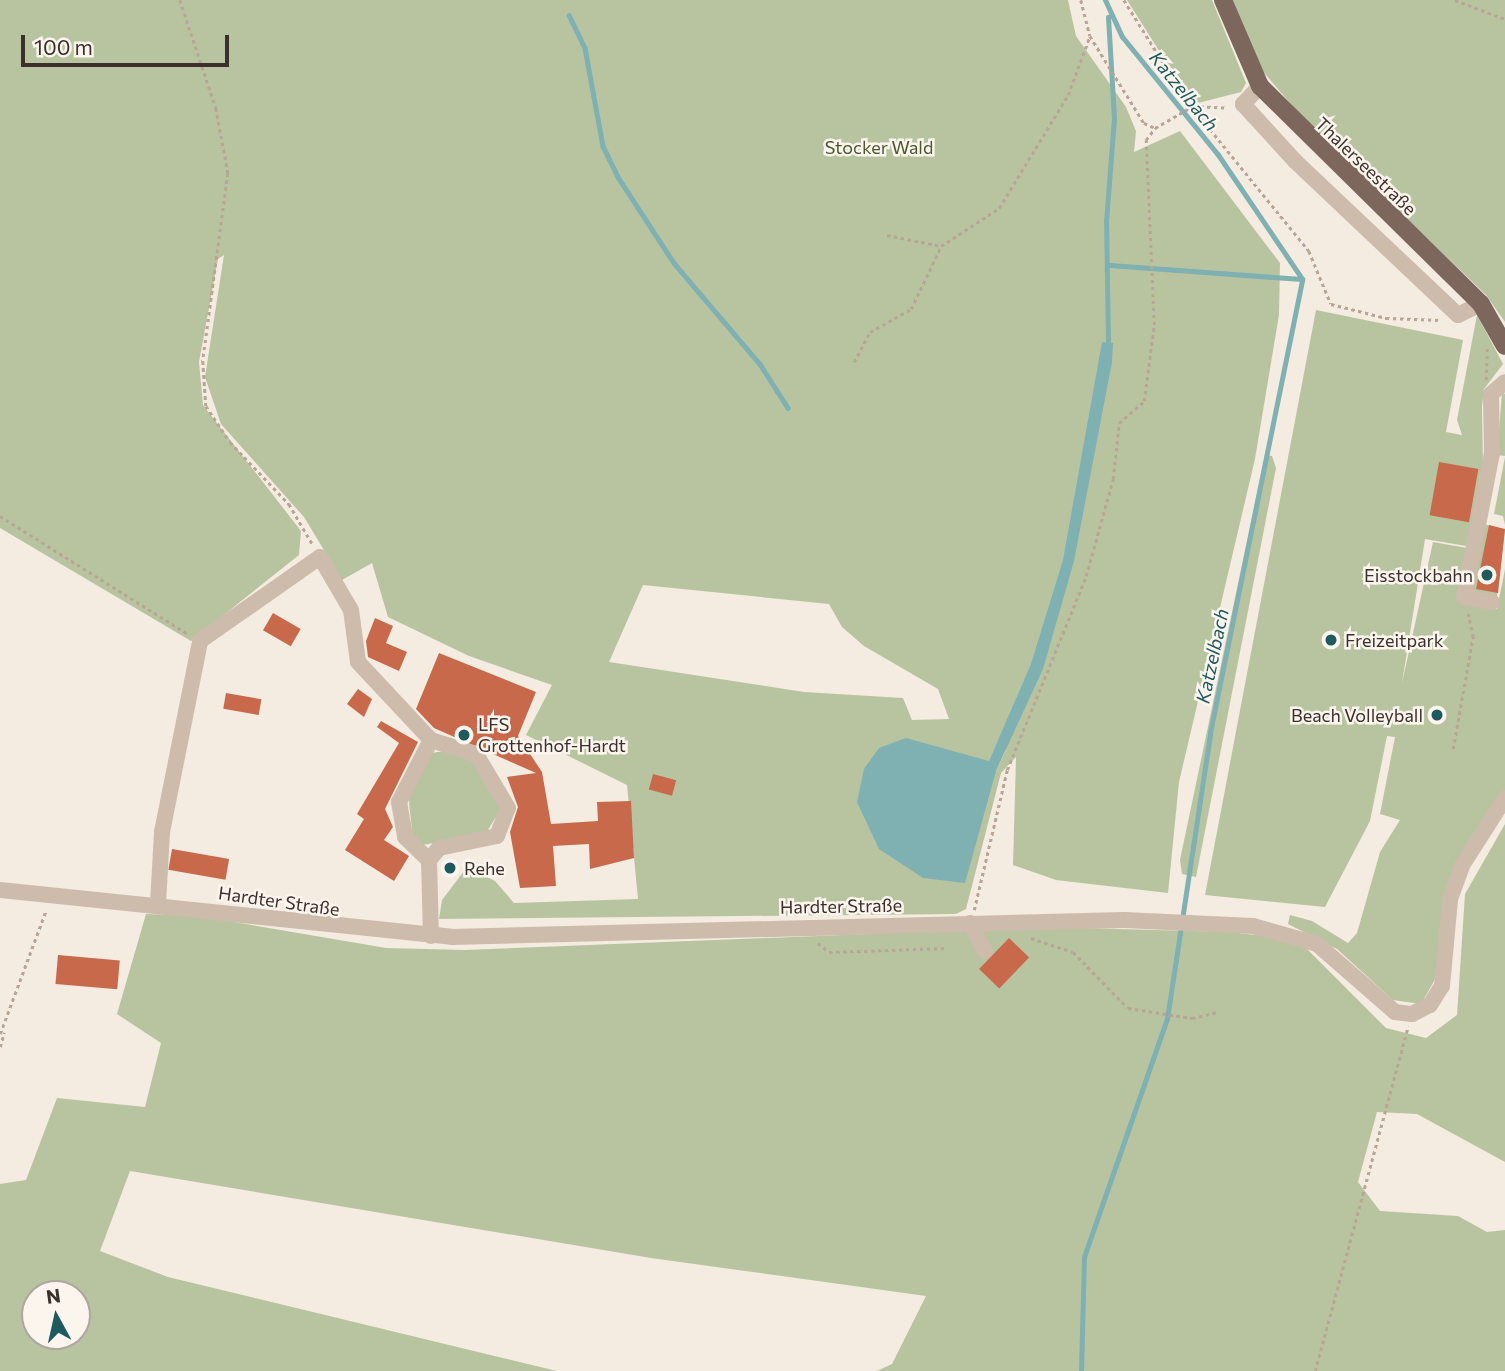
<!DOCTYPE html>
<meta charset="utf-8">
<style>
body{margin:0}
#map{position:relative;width:1505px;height:1371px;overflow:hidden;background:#f4ebe1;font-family:Commissioner,sans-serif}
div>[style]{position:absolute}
.green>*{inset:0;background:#b8c4a0}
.water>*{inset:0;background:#7fb0b2}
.stream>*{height:4.5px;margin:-2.25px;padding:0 2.25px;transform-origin:2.25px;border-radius:2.25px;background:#7fb0b2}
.building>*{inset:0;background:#c8694b;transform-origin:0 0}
.path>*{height:2.5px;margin-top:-1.25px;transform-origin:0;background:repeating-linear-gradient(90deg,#b9a596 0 3.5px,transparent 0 7px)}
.minor>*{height:16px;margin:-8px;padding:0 8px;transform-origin:8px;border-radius:8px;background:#cdbbac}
.major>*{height:18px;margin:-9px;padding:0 9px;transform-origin:9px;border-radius:9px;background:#7d675c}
.dots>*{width:19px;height:19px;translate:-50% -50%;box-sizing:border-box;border:4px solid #fbf5ee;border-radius:50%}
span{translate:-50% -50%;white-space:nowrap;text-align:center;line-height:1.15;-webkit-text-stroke:5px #fbf5ee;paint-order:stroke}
.park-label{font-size:18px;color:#4a5a2e}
.street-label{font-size:18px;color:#3b302b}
.poi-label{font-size:18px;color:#3b302b}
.right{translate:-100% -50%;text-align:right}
.left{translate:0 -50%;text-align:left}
.water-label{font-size:19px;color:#1f5a5e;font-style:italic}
.north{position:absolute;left:21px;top:1280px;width:70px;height:70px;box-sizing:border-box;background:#fbf5ee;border:2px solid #aea6a0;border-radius:50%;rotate:352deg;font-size:19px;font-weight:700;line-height:28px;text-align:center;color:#3b302b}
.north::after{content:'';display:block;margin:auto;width:24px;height:32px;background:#1f5a5e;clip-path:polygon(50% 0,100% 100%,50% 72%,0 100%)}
.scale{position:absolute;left:21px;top:35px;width:208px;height:32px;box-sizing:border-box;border:4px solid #3b302b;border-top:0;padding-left:9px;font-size:21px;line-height:24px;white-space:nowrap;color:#3b302b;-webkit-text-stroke:5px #fbf5ee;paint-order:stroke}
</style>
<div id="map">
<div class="green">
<i style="clip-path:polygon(evenodd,0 0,1068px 0,1076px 36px,1126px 107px,1136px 131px,1134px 152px,1180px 131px,1280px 263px,1279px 315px,1255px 459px,1179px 782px,1168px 893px,1056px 880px,1013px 865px,1016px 757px,1001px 773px,966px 909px,956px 914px,439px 919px,442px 900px,467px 867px,495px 881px,514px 903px,638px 899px,627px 785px,526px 735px,552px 685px,469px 656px,388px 617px,372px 563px,342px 580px,304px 517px,221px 424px,205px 377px,224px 255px,218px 259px,199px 362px,203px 405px,301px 531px,299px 555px,191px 641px,0 528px,0 0,643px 585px,829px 604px,842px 627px,864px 646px,938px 689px,949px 719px,912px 720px,903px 698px,804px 692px,609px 662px,643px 585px,0 0,996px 745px,1006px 750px,996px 771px,950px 754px,989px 762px,996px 745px)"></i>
<i style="clip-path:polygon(1127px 0,1212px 0,1246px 83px,1241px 92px,1198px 103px,1189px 98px)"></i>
<i style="clip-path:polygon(1232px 0,1505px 0,1505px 322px,1486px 295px,1309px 125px,1260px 68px)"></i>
<i style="clip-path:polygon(1316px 310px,1463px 340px,1446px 432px,1462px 435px,1457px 420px,1477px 315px,1503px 364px,1484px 389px,1482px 407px,1484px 524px,1505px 530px,1497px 596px,1470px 591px,1478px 548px,1425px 539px,1402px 683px,1433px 542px,1467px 548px,1458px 601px,1497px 609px,1505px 569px,1505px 791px,1469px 843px,1437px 976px,1421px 1004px,1393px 1000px,1337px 949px,1288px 924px,1290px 915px,1312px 921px,1348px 943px,1357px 933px,1380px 852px,1400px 820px,1380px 814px,1395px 737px,1387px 736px,1370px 821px,1325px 907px,1205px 895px)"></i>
<i style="clip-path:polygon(1502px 393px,1505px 394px,1505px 456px,1497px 455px)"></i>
<i style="clip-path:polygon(1265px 455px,1272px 456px,1276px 468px,1196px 877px,1182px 874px,1180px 860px)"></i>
<i style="clip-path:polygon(1505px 457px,1505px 525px,1503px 516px,1494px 514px)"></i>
<i style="clip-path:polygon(445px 751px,472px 761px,499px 802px,499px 812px,486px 833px,423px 845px,413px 839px,408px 793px,431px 753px)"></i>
<i style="clip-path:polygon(evenodd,1505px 824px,1505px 1162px,1417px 1114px,1377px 1112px,1358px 1182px,1380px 1211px,1458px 1216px,1487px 1232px,1505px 1230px,1505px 1371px,877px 1371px,892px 1364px,926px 1296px,651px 1258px,130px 1171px,100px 1251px,168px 1277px,557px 1371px,0 1371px,0 1184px,26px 1180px,57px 1098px,145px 1107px,161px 1043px,117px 1014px,146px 914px,199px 916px,386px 948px,465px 950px,1044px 927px,1229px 932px,1283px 938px,1307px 949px,1386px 1028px,1426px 1038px,1457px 1015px,1465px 894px,1505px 824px,35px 1294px,77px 1294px,77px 1336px,35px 1336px,35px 1294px)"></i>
</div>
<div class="water">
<i style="clip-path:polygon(1102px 342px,1113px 343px,1112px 362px,1074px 561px,1043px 669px,996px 771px,965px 883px,923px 878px,879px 849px,857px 802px,864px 769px,879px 748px,906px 738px,989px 761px,1031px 664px,1063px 560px)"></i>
</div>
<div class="stream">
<i style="left:569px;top:15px;width:37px;rotate:64deg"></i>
<i style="left:585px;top:48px;width:100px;rotate:79.6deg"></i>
<i style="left:603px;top:146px;width:34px;rotate:64deg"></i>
<i style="left:618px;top:177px;width:103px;rotate:56.9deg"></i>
<i style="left:674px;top:263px;width:133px;rotate:49.6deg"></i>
<i style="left:760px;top:364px;width:52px;rotate:57.5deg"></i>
<i style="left:1110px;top:265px;width:192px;rotate:4.2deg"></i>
<i style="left:1108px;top:343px;width:121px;rotate:-90.9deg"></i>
<i style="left:1106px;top:222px;width:104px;rotate:-85.6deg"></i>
<i style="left:1114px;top:118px;width:101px;rotate:-93.4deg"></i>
<i style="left:1081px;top:1371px;width:114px;rotate:-88.5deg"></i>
<i style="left:1084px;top:1257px;width:252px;rotate:-70.8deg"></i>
<i style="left:1167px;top:1019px;width:289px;rotate:-81.4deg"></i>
<i style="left:1210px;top:733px;width:463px;rotate:-78.5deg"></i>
<i style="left:1302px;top:279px;width:150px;rotate:-124.1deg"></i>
<i style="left:1218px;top:155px;width:152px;rotate:-129.1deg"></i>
<i style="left:1122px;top:37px;width:41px;rotate:-114.7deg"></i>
</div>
<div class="building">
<i style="left:1439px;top:462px;width:40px;height:54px;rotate:10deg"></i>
<i style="clip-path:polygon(1489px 525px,1505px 529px,1498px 593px,1476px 589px)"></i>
<i style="left:273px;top:613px;width:32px;height:20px;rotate:30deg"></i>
<i style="clip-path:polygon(375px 618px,393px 626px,386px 643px,407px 652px,399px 671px,368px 657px,366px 641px)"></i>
<i style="clip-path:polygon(439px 653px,536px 692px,518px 736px,542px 772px,551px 824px,598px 821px,597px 802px,631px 801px,634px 858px,590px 869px,589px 844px,553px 846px,556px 886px,520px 888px,510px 832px,518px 807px,507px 777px,536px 773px,434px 728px,416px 709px)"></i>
<i style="clip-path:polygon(358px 689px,372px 699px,364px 717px,347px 704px)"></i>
<i style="left:226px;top:693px;width:36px;height:16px;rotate:10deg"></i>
<i style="clip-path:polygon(381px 721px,418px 742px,385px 809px,393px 827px,384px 840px,409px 856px,394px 881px,345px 850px,364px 819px,357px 814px,399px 743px,377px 727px)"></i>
<i style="left:653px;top:774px;width:24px;height:16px;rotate:15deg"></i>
<i style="left:172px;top:849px;width:58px;height:21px;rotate:10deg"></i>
<i style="left:1009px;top:938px;width:28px;height:43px;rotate:44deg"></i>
<i style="left:58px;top:955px;width:62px;height:29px;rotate:5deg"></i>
</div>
<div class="path">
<i style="left:180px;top:0;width:114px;rotate:71.6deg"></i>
<i style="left:216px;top:108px;width:66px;rotate:79.5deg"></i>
<i style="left:228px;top:173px;width:190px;rotate:97.6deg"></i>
<i style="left:203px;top:361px;width:45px;rotate:86.2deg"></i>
<i style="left:206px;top:406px;width:43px;rotate:56.3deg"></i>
<i style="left:230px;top:442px;width:86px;rotate:46.4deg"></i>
<i style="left:289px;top:504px;width:48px;rotate:59.7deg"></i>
<i style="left:1081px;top:0;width:37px;rotate:76deg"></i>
<i style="left:1090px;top:36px;width:102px;rotate:58.2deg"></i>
<i style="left:1144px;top:123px;width:12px;rotate:24deg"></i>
<i style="left:1124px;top:0;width:120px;rotate:57.9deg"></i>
<i style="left:1188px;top:102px;width:192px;rotate:50.9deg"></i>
<i style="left:1309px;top:251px;width:57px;rotate:67.5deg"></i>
<i style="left:1331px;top:304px;width:57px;rotate:14.3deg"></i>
<i style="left:1386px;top:318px;width:55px;rotate:2.1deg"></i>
<i style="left:1455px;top:0;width:53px;rotate:20.8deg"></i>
<i style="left:887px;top:235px;width:55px;rotate:11.5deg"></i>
<i style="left:854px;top:362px;width:34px;rotate:-62deg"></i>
<i style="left:870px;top:332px;width:47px;rotate:-29.3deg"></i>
<i style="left:911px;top:309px;width:70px;rotate:-64.5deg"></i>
<i style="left:941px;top:246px;width:69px;rotate:-33.2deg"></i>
<i style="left:999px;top:208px;width:132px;rotate:-58.6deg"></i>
<i style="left:1068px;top:95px;width:63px;rotate:-69.6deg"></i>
<i style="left:1486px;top:380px;width:32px;rotate:-88deg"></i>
<i style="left:0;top:516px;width:222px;rotate:32.1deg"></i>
<i style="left:1453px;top:749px;width:114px;rotate:-79.9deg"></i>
<i style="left:1473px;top:637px;width:24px;rotate:-102deg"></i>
<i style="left:974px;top:910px;width:144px;rotate:-76.7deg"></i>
<i style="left:1007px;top:770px;width:209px;rotate:-67.8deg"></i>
<i style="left:1086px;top:576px;width:101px;rotate:-74.4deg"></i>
<i style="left:1113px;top:479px;width:56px;rotate:-83.9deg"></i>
<i style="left:1119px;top:423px;width:33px;rotate:-41deg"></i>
<i style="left:1144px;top:401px;width:77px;rotate:-82.5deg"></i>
<i style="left:1154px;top:325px;width:185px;rotate:-92.5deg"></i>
<i style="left:1146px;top:140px;width:15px;rotate:-53deg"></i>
<i style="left:1155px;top:128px;width:44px;rotate:-30.1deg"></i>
<i style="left:1193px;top:106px;width:35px;rotate:3deg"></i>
<i style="left:1031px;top:938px;width:44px;rotate:18.4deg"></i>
<i style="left:1073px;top:952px;width:78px;rotate:45.5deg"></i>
<i style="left:1128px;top:1008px;width:65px;rotate:8.9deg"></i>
<i style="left:1192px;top:1018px;width:28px;rotate:-13deg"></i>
<i style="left:818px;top:943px;width:14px;rotate:39deg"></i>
<i style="left:829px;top:952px;width:118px;rotate:-1.9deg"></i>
<i style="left:0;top:1034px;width:132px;rotate:-69.6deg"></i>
<i style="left:0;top:1047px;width:15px;rotate:-74deg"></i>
<i style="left:1315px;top:1371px;width:357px;rotate:-74.9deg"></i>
</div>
<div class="minor">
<i style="left:1260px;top:86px;width:25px;rotate:133deg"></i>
<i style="left:1243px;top:104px;width:77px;rotate:47.6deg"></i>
<i style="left:1295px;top:161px;width:224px;rotate:43.4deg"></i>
<i style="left:1458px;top:315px;width:25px;rotate:-26deg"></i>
<i style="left:1492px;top:602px;width:28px;rotate:-170deg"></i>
<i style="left:1464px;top:597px;width:147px;rotate:-79deg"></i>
<i style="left:1492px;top:453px;width:59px;rotate:-91deg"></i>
<i style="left:1491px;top:394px;width:18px;rotate:-41deg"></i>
<i style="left:429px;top:860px;width:16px;rotate:-50deg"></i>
<i style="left:439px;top:848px;width:59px;rotate:-11.7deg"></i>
<i style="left:497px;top:836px;width:30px;rotate:-69deg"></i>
<i style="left:508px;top:808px;width:63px;rotate:-120.7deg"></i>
<i style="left:476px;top:754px;width:47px;rotate:-162.7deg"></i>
<i style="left:0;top:890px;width:454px;rotate:5.9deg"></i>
<i style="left:452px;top:937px;width:672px;rotate:-1.45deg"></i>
<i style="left:1124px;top:920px;width:129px;rotate:2.7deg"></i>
<i style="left:1253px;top:926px;width:66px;rotate:15.7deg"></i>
<i style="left:1317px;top:944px;width:103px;rotate:41.1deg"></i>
<i style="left:1395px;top:1012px;width:17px;rotate:7deg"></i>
<i style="left:1412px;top:1014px;width:20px;rotate:-27deg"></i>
<i style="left:1430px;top:1005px;width:22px;rotate:-58deg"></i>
<i style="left:1442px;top:986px;width:87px;rotate:-84.7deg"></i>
<i style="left:1450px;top:899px;width:37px;rotate:-70deg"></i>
<i style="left:1463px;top:864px;width:78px;rotate:-57.5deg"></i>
<i style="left:158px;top:904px;width:72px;rotate:-86.8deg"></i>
<i style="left:162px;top:832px;width:195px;rotate:-78.7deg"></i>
<i style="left:200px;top:641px;width:146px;rotate:-35deg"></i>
<i style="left:320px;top:557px;width:61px;rotate:59.7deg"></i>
<i style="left:351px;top:610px;width:52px;rotate:82.3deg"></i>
<i style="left:358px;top:662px;width:107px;rotate:46.9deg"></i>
<i style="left:431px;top:740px;width:70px;rotate:117.3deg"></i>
<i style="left:399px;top:802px;width:36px;rotate:80deg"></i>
<i style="left:405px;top:837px;width:33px;rotate:44deg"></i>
<i style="left:429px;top:860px;width:76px;rotate:88.5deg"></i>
<i style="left:970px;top:923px;width:32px;rotate:62deg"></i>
</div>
<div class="major">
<i style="left:1223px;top:0;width:94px;rotate:66.7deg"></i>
<i style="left:1260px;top:86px;width:310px;rotate:44.6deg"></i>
<i style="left:1481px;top:304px;width:48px;rotate:60.3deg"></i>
</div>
<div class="dots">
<i style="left:1487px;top:575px;background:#1f5a5e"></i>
<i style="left:1331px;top:640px;background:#1f5a5e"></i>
<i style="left:1437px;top:715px;background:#1f5a5e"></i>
<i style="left:464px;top:735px;background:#1f5a5e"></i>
<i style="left:450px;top:868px;background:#1f5a5e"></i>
</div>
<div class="park-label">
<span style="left:879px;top:147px">Stocker Wald</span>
</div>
<div class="street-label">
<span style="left:1366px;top:166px;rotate:44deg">Thalerseestraße</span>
<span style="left:279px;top:901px;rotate:8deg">Hardter Straße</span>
<span style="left:841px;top:906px;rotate:-1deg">Hardter Straße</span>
</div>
<div class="poi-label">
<span class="right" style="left:1473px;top:575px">Eisstockbahn</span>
<span class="left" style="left:1345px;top:640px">Freizeitpark</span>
<span class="right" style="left:1423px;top:715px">Beach Volleyball</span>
<span class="left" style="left:478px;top:735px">LFS<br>Grottenhof-Hardt</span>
<span class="left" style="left:464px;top:868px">Rehe</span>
</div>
<div class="water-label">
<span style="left:1184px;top:91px;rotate:51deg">Katzelbach</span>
<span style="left:1212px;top:656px;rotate:-78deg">Katzelbach</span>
</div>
<div class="north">N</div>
<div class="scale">100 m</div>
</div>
